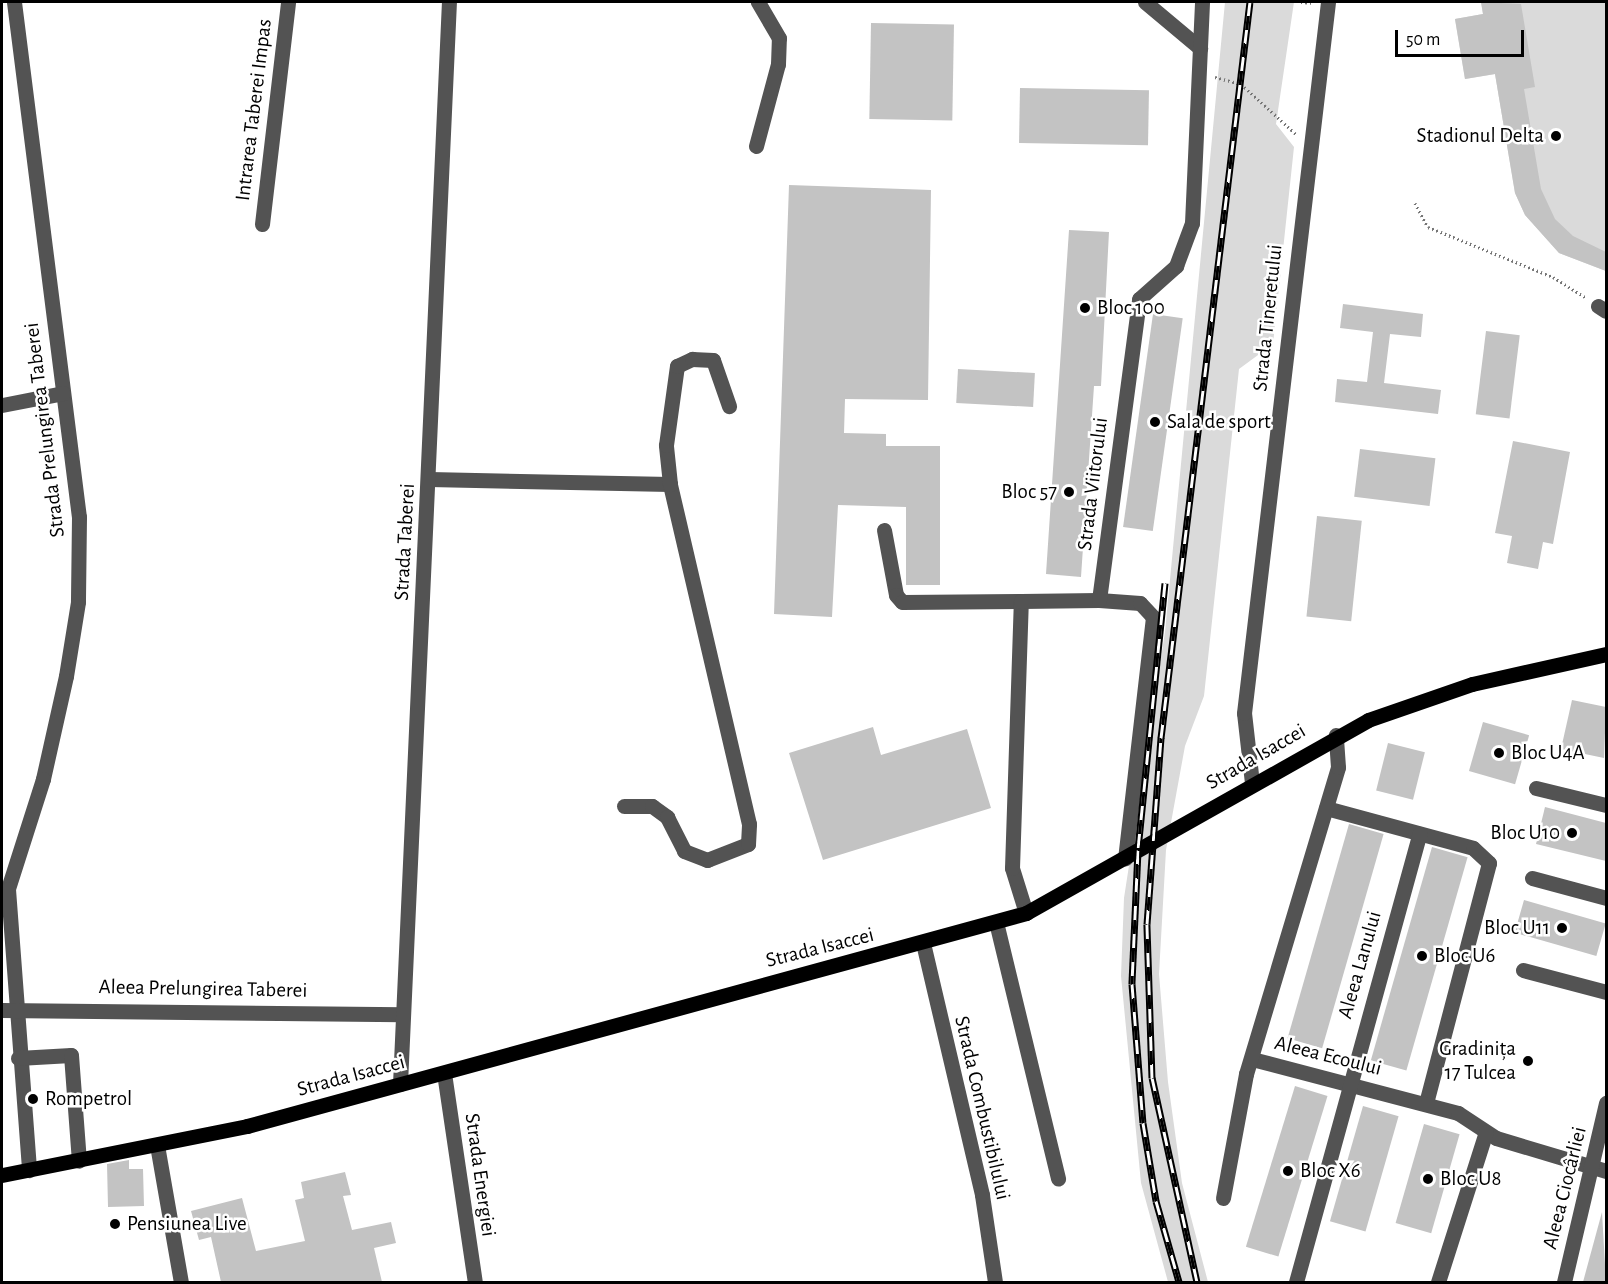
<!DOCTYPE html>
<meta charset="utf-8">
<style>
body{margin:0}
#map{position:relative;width:1608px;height:1284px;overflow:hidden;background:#fff;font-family:"Alegreya Sans",sans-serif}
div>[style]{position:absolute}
.green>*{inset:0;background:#dadada}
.building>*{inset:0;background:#c3c3c3;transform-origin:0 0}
.path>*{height:3px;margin-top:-1.5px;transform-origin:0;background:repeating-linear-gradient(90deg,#757575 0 1.5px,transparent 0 4.5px)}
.minor>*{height:15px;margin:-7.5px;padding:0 7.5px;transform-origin:7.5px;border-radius:7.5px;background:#535353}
.major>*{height:15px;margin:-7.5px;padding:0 7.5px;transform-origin:7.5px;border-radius:7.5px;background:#000}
.rail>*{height:7px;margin-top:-3.5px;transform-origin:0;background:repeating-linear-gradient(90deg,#fff 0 14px,#000 0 28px);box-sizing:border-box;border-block:2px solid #000}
.dots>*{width:16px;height:16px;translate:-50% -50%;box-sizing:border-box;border:3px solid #fff;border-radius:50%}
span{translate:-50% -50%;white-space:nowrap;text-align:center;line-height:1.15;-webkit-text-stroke:5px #fff;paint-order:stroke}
.street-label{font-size:21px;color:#000}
.poi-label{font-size:21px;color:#000}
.right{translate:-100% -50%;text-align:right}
.left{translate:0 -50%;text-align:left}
.frame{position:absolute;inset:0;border:3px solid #000;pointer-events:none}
.scale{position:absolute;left:1395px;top:30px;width:129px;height:27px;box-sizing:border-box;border:3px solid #000;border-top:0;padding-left:8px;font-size:18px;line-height:21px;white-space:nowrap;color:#000;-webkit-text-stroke:4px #fff;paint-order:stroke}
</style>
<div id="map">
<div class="green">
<i style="clip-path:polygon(1225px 2px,1294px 2px,1276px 124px,1294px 147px,1273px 344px,1239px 369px,1204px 696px,1185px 746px,1166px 850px,1159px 974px,1168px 1082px,1182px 1183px,1208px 1282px,1168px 1282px,1141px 1183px,1121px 976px,1124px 898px,1165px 632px)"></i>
<i style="clip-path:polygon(1481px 2px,1606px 2px,1606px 271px,1559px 253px,1525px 215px,1515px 193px,1495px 74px,1465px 79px,1455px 19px,1483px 14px)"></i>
</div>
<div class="building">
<i style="clip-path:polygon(1481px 2px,1521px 4px,1535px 87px,1524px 89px,1541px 189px,1555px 219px,1573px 236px,1606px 252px,1606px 271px,1559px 253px,1525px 215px,1515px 193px,1495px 74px,1465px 79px,1455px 19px,1483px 14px)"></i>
<i style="left:871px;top:23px;width:83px;height:96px;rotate:1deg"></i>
<i style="left:1020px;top:88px;width:129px;height:55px;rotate:1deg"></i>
<i style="clip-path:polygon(789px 185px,931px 190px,928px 400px,845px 399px,844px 433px,886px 434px,886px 446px,940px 446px,940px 585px,906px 585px,906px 507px,838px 505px,832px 617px,774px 614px)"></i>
<i style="clip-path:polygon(1069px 230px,1109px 232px,1101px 386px,1094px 386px,1081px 577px,1046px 574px)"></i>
<i style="clip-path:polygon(1343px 304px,1423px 314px,1421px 337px,1390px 334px,1384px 383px,1441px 390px,1438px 414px,1335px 402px,1337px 379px,1367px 382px,1373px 332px,1340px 328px)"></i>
<i style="left:1153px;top:314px;width:30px;height:215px;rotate:8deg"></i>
<i style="left:1486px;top:331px;width:34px;height:84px;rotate:7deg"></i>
<i style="left:958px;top:369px;width:77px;height:34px;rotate:3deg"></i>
<i style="clip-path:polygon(1513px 441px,1570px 452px,1553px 544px,1543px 542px,1538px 569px,1507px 563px,1512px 536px,1495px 533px)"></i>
<i style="left:1360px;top:449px;width:76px;height:48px;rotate:7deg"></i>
<i style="left:1317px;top:516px;width:45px;height:101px;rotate:6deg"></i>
<i style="clip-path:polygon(1572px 700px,1606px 707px,1604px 758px,1561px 749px)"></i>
<i style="left:1483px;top:722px;width:48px;height:51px;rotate:16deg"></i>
<i style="clip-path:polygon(873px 727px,881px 755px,967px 729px,991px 808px,823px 860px,789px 753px)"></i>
<i style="left:1388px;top:743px;width:38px;height:49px;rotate:14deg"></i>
<i style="clip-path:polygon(1545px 807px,1606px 823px,1606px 861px,1536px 844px)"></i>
<i style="left:1349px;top:824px;width:36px;height:223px;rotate:16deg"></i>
<i style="left:1432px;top:847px;width:37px;height:222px;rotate:16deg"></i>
<i style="left:1524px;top:900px;width:85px;height:34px;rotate:16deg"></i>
<i style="left:1295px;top:1086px;width:34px;height:168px;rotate:17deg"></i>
<i style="left:1363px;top:1106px;width:37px;height:120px;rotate:16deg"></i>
<i style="left:1424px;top:1124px;width:37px;height:103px;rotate:16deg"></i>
<i style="clip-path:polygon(129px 1160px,129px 1169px,143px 1169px,144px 1206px,108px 1207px,107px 1164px)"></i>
<i style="clip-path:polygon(345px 1172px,351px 1195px,343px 1196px,352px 1230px,391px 1222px,396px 1243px,374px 1248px,382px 1282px,221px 1282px,211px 1237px,199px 1240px,191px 1211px,242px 1198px,256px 1251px,305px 1241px,295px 1200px,304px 1198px,301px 1182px)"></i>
<i style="clip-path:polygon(1602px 1212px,1606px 1282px,1583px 1282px)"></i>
</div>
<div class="path">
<i style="left:1301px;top:2px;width:13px;rotate:4deg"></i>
<i style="left:1215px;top:77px;width:27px;rotate:15deg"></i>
<i style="left:1241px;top:84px;width:74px;rotate:42.3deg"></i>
<i style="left:1415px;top:203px;width:27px;rotate:62deg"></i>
<i style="left:1428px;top:227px;width:135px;rotate:21.8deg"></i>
<i style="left:1553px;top:277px;width:39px;rotate:32deg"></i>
</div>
<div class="minor">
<i style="left:14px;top:2px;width:519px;rotate:82.81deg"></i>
<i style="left:79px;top:517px;width:85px;rotate:90.7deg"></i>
<i style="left:78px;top:602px;width:75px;rotate:99.2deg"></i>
<i style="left:66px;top:676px;width:106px;rotate:102.6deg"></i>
<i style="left:43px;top:779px;width:115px;rotate:107.7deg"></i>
<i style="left:8px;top:889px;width:282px;rotate:85.7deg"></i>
<i style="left:1145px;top:2px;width:72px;rotate:39.9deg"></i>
<i style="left:756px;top:146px;width:85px;rotate:-75deg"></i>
<i style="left:778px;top:64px;width:26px;rotate:-88deg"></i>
<i style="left:779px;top:38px;width:42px;rotate:-120.3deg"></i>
<i style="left:262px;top:224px;width:224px;rotate:-83.3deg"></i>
<i style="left:1598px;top:306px;width:9px;rotate:32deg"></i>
<i style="left:2px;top:405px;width:62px;rotate:-11.1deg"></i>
<i style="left:429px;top:479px;width:241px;rotate:1.2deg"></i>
<i style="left:884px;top:530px;width:66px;rotate:79.5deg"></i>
<i style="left:896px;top:595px;width:9px;rotate:49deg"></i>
<i style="left:902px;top:602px;width:119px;rotate:-0.5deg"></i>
<i style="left:1099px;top:600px;width:41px;rotate:4.2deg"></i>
<i style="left:1140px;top:603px;width:19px;rotate:47deg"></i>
<i style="left:1153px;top:617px;width:243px;rotate:96.6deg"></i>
<i style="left:1252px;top:783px;width:70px;rotate:-96.5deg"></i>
<i style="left:1244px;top:713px;width:716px;rotate:-83.26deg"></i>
<i style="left:1536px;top:788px;width:72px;rotate:13.7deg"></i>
<i style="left:624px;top:806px;width:28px"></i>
<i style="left:652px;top:806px;width:19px;rotate:36deg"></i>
<i style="left:667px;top:817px;width:38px;rotate:63deg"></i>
<i style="left:684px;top:851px;width:25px;rotate:21deg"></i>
<i style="left:707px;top:860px;width:44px;rotate:-21.3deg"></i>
<i style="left:748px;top:844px;width:20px;rotate:-87deg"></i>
<i style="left:749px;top:824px;width:349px;rotate:-103.1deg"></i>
<i style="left:670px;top:484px;width:39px;rotate:-96deg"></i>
<i style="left:666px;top:445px;width:80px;rotate:-82.1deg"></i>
<i style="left:677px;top:366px;width:17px;rotate:-25deg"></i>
<i style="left:692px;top:359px;width:21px;rotate:3deg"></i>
<i style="left:713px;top:360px;width:49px;rotate:70.8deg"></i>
<i style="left:1326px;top:808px;width:152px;rotate:15.2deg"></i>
<i style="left:1473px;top:848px;width:22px;rotate:43deg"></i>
<i style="left:1489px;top:863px;width:248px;rotate:104.7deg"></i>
<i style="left:1532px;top:878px;width:77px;rotate:15.1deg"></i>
<i style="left:1026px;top:913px;width:47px;rotate:-107.3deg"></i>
<i style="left:1012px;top:868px;width:267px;rotate:-88.1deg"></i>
<i style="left:1021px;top:601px;width:78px;rotate:-0.7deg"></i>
<i style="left:1099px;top:600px;width:304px;rotate:-82.4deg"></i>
<i style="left:1139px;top:299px;width:50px;rotate:-41.7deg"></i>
<i style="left:1176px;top:266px;width:46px;rotate:-69.6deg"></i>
<i style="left:1192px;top:223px;width:221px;rotate:-87.4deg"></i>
<i style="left:996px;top:922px;width:264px;rotate:76.4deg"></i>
<i style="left:923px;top:943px;width:259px;rotate:76.8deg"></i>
<i style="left:982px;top:1195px;width:88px;rotate:81.5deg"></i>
<i style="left:1523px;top:970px;width:86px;rotate:14.8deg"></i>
<i style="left:2px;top:1010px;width:401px;rotate:0.6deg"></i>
<i style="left:18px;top:1058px;width:53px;rotate:-3.2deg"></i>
<i style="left:71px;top:1055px;width:106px;rotate:85.7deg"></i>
<i style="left:1252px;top:1059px;width:213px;rotate:14.7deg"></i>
<i style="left:1458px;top:1113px;width:45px;rotate:33.3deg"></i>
<i style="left:1496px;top:1138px;width:115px;rotate:16.7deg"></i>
<i style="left:444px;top:1073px;width:211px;rotate:81.6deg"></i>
<i style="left:400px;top:1084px;width:1083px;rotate:-87.41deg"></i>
<i style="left:157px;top:1145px;width:139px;rotate:80.1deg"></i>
<i style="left:1223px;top:1198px;width:126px;rotate:-79.5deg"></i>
<i style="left:1246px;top:1074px;width:320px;rotate:-73.3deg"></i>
<i style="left:1338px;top:767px;width:32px;rotate:-94deg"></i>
<i style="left:1296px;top:1282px;width:465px;rotate:-74.6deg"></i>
<i style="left:1438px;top:1282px;width:157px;rotate:-72.3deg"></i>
<i style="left:1564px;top:1282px;width:184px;rotate:-76.8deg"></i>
</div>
<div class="major">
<i style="left:2px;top:1175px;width:250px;rotate:-11.3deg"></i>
<i style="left:247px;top:1126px;width:808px;rotate:-15.29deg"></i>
<i style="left:1026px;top:913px;width:393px;rotate:-29.4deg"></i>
<i style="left:1368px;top:720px;width:110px;rotate:-19.1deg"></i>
<i style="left:1472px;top:684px;width:137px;rotate:-12.6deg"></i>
</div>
<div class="rail">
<i style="left:1165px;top:583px;width:268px;rotate:95.8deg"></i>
<i style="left:1138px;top:850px;width:134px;rotate:92.6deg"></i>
<i style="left:1132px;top:984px;width:139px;rotate:85.5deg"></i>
<i style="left:1143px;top:1123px;width:79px;rotate:80.5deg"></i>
<i style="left:1156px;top:1201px;width:84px;rotate:74.1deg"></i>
<i style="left:1197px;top:1282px;width:209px;rotate:-102.4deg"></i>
<i style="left:1152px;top:1078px;width:154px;rotate:-91.9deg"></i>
<i style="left:1147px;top:924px;width:187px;rotate:-85.7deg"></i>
<i style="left:1161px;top:738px;width:741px;rotate:-83.11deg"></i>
</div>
<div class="dots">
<i style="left:1556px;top:136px;background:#000"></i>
<i style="left:1085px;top:308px;background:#000"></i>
<i style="left:1155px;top:422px;background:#000"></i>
<i style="left:1069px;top:492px;background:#000"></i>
<i style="left:1499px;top:753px;background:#000"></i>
<i style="left:1572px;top:833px;background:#000"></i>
<i style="left:1562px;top:928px;background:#000"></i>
<i style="left:1422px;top:956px;background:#000"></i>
<i style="left:1528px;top:1061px;background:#000"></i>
<i style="left:33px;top:1099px;background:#000"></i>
<i style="left:1288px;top:1171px;background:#000"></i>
<i style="left:1428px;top:1179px;background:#000"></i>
<i style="left:115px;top:1224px;background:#000"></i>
</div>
<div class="street-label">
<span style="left:254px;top:110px;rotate:-83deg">Intrarea Taberei Impas</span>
<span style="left:1268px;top:318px;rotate:-84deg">Strada Tineretului</span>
<span style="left:45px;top:430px;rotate:-97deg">Strada Prelungirea Taberei</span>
<span style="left:1093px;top:484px;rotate:-83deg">Strada Viitorului</span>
<span style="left:405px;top:542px;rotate:-87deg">Strada Taberei</span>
<span style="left:1256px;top:757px;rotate:-30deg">Strada Isaccei</span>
<span style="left:820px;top:948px;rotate:-14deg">Strada Isaccei</span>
<span style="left:1360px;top:965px;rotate:-74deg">Aleea Lanului</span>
<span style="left:203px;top:989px;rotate:1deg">Aleea Prelungirea Taberei</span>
<span style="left:1328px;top:1056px;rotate:14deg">Aleea Ecoului</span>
<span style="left:351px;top:1076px;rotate:-15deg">Strada Isaccei</span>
<span style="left:982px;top:1108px;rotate:77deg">Strada Combustibilului</span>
<span style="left:480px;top:1175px;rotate:82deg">Strada Energiei</span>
<span style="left:1565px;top:1188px;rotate:-76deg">Aleea Ciocârliei</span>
</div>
<div class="poi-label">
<span class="right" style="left:1544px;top:136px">Stadionul Delta</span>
<span class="left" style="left:1097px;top:308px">Bloc 100</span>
<span class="left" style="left:1167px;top:422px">Sala de sport</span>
<span class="right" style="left:1057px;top:492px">Bloc 57</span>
<span class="left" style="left:1511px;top:753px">Bloc U4A</span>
<span class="right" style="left:1560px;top:833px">Bloc U10</span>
<span class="right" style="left:1550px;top:928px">Bloc U11</span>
<span class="left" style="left:1434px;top:956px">Bloc U6</span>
<span class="right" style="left:1516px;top:1061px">Gradinița<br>17 Tulcea</span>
<span class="left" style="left:45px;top:1099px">Rompetrol</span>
<span class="left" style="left:1300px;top:1171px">Bloc X6</span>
<span class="left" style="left:1440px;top:1179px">Bloc U8</span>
<span class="left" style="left:127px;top:1224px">Pensiunea Live</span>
</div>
<div class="frame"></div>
<div class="scale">50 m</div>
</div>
